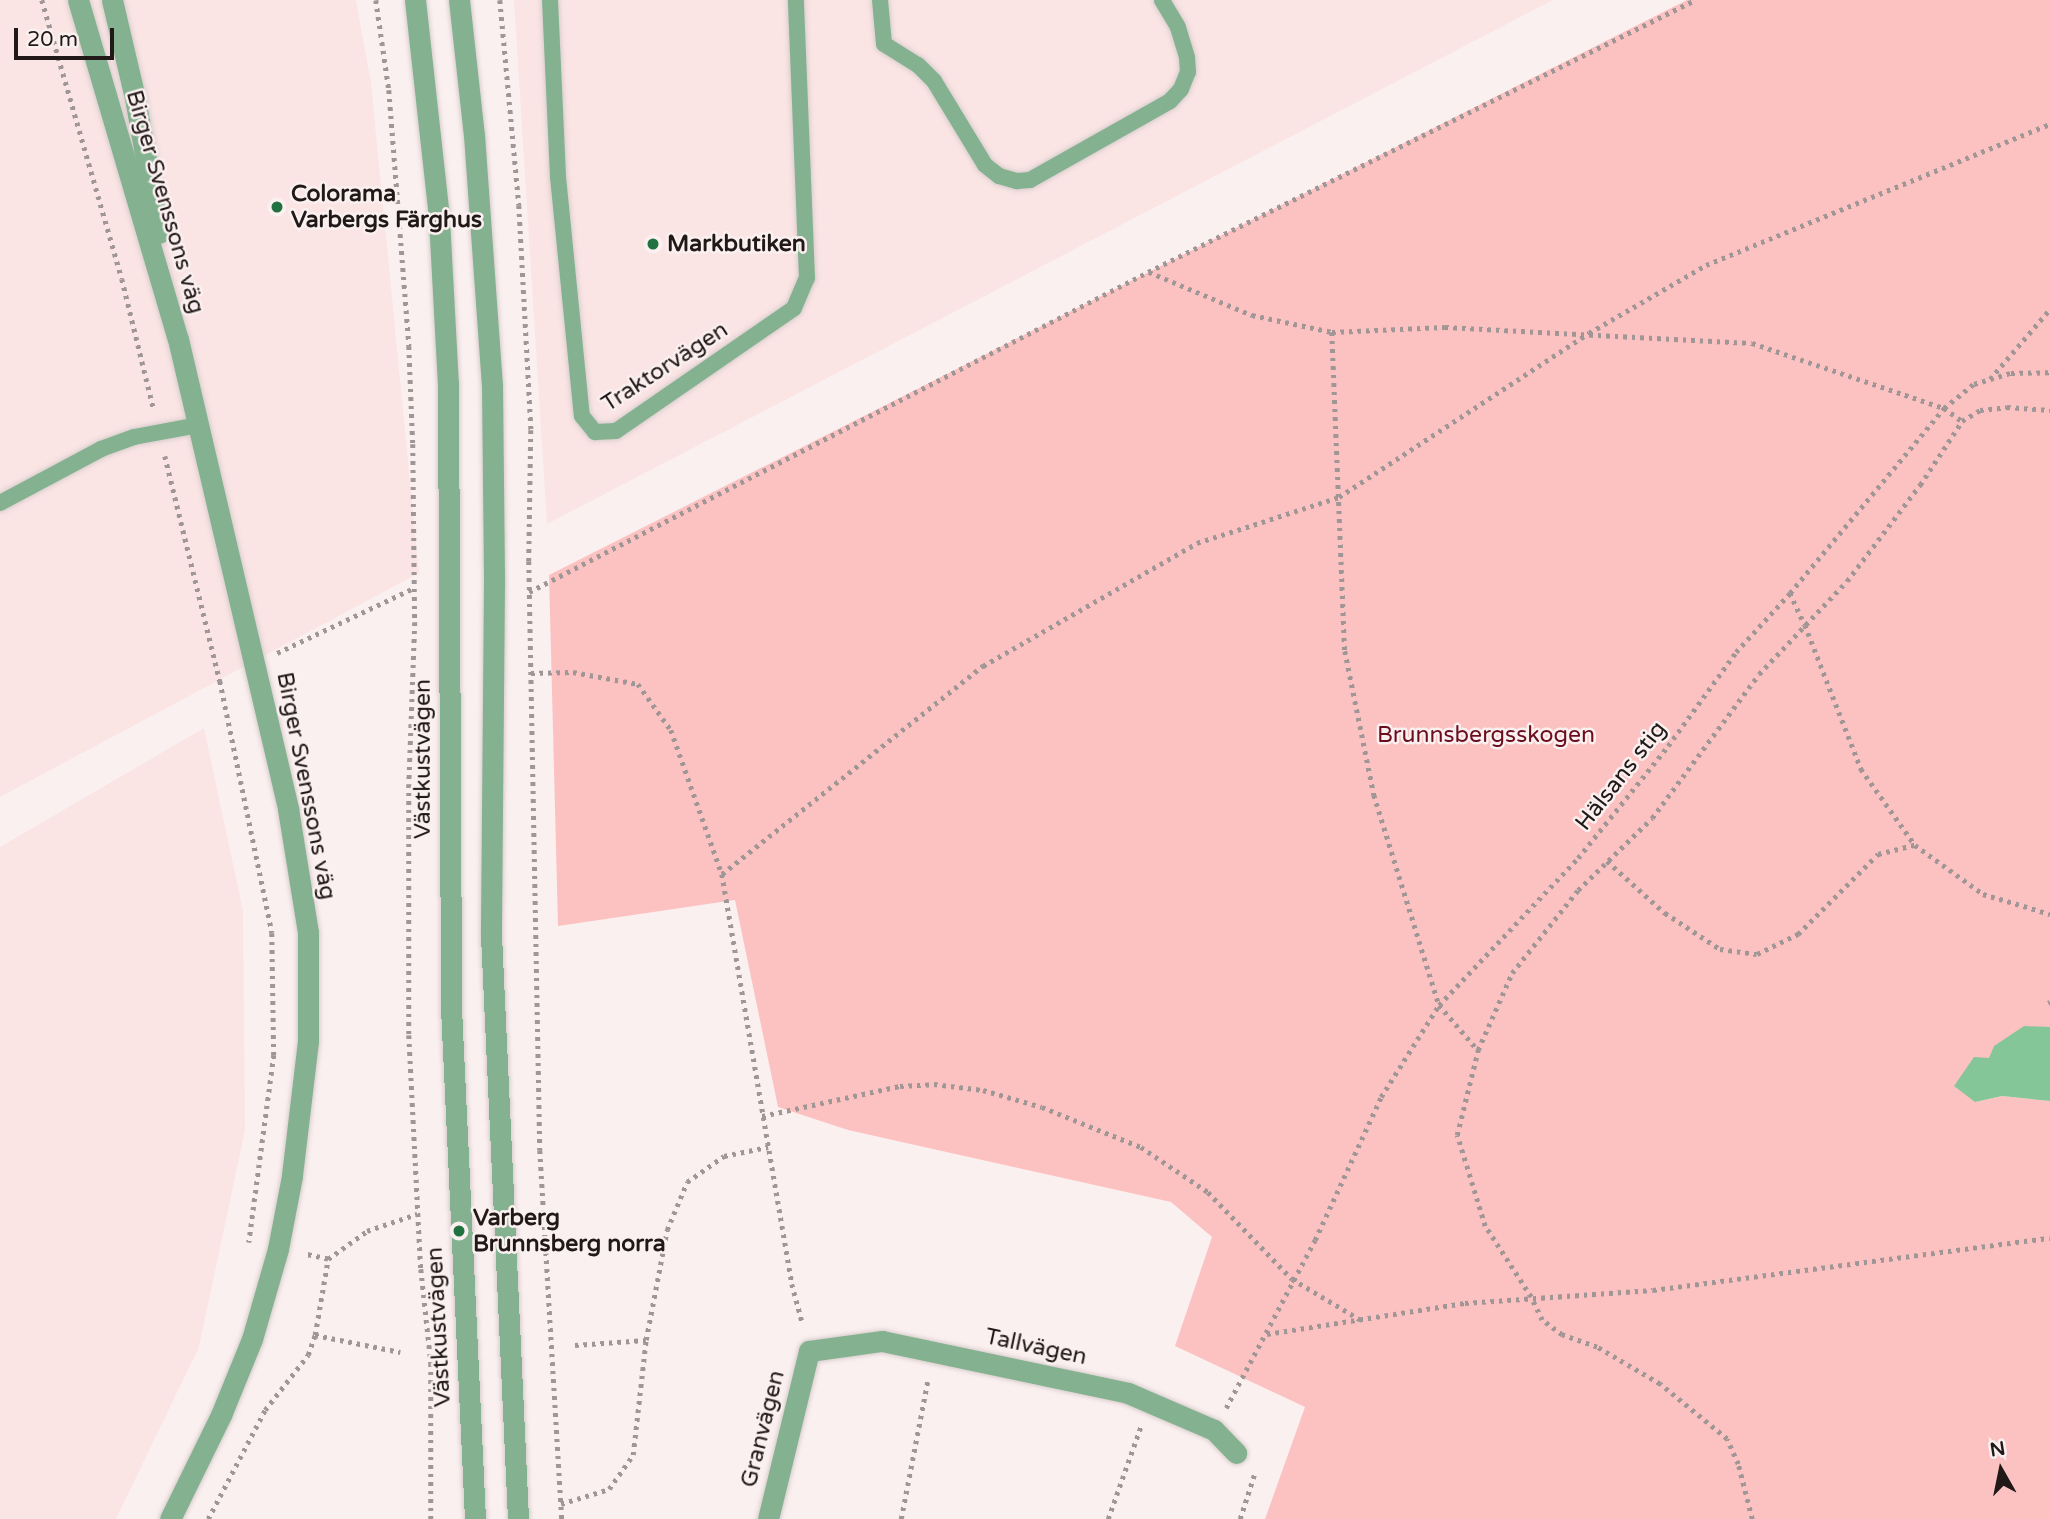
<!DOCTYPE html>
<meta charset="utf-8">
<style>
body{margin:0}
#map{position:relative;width:2050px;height:1519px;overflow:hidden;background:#fbf0f0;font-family:"Varela Round",sans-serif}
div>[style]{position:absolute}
.built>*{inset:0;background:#fae4e4}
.green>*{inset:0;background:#fcc2c2}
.water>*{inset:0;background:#84c697}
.path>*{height:4.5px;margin-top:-2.25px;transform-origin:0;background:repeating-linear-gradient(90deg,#a19696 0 3.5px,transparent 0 8.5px)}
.roads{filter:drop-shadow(0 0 2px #d8cdcd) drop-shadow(0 0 2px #d8cdcd)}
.service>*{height:16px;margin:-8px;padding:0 8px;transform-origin:8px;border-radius:8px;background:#84b290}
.minor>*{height:21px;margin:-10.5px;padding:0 10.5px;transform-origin:10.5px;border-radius:10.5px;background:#84b290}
.tertiary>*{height:21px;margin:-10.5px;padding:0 10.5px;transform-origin:10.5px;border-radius:10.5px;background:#84b290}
.dots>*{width:19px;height:19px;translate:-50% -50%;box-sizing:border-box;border:4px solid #fbf0f0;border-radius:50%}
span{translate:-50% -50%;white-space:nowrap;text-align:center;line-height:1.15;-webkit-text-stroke:5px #fbf0f0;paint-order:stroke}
.poi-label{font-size:23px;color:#211818;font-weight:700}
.left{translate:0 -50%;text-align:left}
.street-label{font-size:23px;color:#211818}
.park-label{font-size:23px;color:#6a0d1d}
.north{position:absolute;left:1966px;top:1435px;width:70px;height:70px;-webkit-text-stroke:5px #fbf0f0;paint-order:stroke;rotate:351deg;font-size:19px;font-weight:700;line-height:28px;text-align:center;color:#211818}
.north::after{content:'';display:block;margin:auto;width:24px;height:32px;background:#211818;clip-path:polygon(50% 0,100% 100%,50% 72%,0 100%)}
.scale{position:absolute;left:14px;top:28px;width:100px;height:32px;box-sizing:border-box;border:4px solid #211818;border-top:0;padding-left:9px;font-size:21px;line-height:24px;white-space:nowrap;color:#211818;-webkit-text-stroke:5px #fbf0f0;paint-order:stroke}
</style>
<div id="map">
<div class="built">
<i style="clip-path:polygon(0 0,356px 0,371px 83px,419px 573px,0 797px)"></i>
<i style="clip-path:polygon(514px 0,1553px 0,547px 524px)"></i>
<i style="clip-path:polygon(204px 728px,243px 911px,245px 1130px,199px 1347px,116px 1519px,0 1519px,0 847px)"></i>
</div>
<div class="green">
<i style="clip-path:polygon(1687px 0,2050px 0,2050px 1027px,2024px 1027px,1975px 1102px,2002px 1096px,2050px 1101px,2050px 1519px,1265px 1519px,1305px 1407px,1175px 1346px,1212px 1237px,1171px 1202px,848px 1130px,778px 1107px,735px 900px,558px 926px,549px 575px)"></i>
</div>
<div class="water">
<i style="clip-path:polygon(2024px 1026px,2050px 1027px,2050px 1101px,2002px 1096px,1975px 1102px,1954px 1086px,1974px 1057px,1989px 1058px,1994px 1046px)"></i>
</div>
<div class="path">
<i style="left:42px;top:0;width:290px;rotate:74deg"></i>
<i style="left:122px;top:279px;width:135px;rotate:76.3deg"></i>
<i style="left:376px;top:0;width:91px;rotate:81.8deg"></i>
<i style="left:389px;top:90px;width:257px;rotate:85.5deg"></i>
<i style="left:409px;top:346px;width:98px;rotate:87.7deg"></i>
<i style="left:413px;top:444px;width:178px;rotate:89.4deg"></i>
<i style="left:415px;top:622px;width:162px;rotate:92.1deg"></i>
<i style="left:409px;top:784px;width:251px;rotate:90deg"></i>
<i style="left:409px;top:1035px;width:234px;rotate:87.1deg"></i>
<i style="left:421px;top:1269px;width:95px;rotate:83.9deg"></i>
<i style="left:431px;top:1363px;width:156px;rotate:90deg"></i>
<i style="left:500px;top:0;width:206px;rotate:84.7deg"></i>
<i style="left:519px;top:205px;width:225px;rotate:86.9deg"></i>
<i style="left:531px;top:430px;width:131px;rotate:90.9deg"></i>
<i style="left:529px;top:561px;width:589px;rotate:88.93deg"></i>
<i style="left:540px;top:1150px;width:370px;rotate:86.6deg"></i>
<i style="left:1149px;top:272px;width:112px;rotate:22.7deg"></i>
<i style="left:1252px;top:315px;width:82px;rotate:12deg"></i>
<i style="left:1332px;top:332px;width:113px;rotate:-2.5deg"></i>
<i style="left:1445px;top:327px;width:307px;rotate:3deg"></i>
<i style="left:1752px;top:343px;width:203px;rotate:18.7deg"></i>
<i style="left:1944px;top:408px;width:22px;rotate:36deg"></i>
<i style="left:1332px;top:332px;width:319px;rotate:87.7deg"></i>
<i style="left:1345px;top:651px;width:147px;rotate:78.6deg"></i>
<i style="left:1374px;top:795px;width:220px;rotate:72.8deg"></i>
<i style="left:1439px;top:1005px;width:60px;rotate:49.1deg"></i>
<i style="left:1990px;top:379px;width:92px;rotate:-49.4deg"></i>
<i style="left:165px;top:456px;width:232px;rotate:76.3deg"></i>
<i style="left:220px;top:681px;width:257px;rotate:78.3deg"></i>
<i style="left:272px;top:933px;width:122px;rotate:89.1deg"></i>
<i style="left:274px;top:1055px;width:189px;rotate:97.6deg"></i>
<i style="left:529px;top:592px;width:697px;rotate:-27.34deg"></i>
<i style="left:1148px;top:272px;width:611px;rotate:-26.44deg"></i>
<i style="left:1790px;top:593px;width:35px;rotate:65deg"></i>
<i style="left:1805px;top:625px;width:155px;rotate:68.7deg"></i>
<i style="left:1861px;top:769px;width:93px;rotate:54.6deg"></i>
<i style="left:1915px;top:845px;width:84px;rotate:35.8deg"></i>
<i style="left:1983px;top:894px;width:70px;rotate:16.6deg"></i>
<i style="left:277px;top:653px;width:152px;rotate:-25.4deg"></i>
<i style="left:531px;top:673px;width:42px;rotate:-1.4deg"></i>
<i style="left:573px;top:672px;width:66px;rotate:10.5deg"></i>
<i style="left:638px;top:684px;width:57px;rotate:54.3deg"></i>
<i style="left:671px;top:730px;width:153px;rotate:70.5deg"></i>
<i style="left:722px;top:874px;width:416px;rotate:80.3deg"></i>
<i style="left:792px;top:1284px;width:42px;rotate:75deg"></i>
<i style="left:1607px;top:861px;width:78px;rotate:41.9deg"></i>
<i style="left:1665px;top:913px;width:66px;rotate:33.2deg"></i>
<i style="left:1720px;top:949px;width:37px;rotate:8deg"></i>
<i style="left:1757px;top:954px;width:46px;rotate:-26deg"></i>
<i style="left:1798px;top:934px;width:113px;rotate:-45deg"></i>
<i style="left:1878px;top:854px;width:38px;rotate:-14deg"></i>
<i style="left:722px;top:874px;width:334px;rotate:-38.6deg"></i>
<i style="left:983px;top:666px;width:247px;rotate:-29.9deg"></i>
<i style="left:1197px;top:543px;width:149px;rotate:-17.9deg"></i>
<i style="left:1339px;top:497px;width:299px;rotate:-33.3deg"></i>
<i style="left:1589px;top:333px;width:135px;rotate:-30.2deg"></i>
<i style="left:1706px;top:265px;width:372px;rotate:-22.3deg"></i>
<i style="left:2048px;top:1003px;width:2px;rotate:-27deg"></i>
<i style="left:762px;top:1116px;width:141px;rotate:-12.3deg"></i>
<i style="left:900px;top:1086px;width:34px;rotate:-3deg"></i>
<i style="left:934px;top:1084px;width:49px;rotate:7deg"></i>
<i style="left:983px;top:1090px;width:61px;rotate:16.1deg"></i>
<i style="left:1042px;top:1107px;width:107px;rotate:22deg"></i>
<i style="left:1141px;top:1147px;width:81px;rotate:33.9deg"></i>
<i style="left:1208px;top:1192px;width:121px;rotate:46deg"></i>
<i style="left:1292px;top:1279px;width:80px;rotate:30.7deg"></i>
<i style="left:328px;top:1259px;width:48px;rotate:-35.7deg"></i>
<i style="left:367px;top:1231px;width:53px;rotate:-18.8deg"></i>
<i style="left:1267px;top:1334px;width:200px;rotate:-8.9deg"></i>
<i style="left:1465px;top:1303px;width:188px;rotate:-4deg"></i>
<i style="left:1653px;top:1290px;width:400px;rotate:-7.5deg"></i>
<i style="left:315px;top:1335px;width:87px;rotate:11.3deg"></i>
<i style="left:575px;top:1345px;width:71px;rotate:-4deg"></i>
<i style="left:1226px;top:1408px;width:190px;rotate:-62.1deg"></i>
<i style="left:1315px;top:1240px;width:157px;rotate:-65.2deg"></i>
<i style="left:1381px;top:1097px;width:109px;rotate:-57.8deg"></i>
<i style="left:1439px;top:1005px;width:202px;rotate:-46.6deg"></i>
<i style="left:1578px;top:858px;width:144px;rotate:-51.2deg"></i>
<i style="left:1668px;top:746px;width:116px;rotate:-54.1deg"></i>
<i style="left:1736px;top:652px;width:80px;rotate:-47.5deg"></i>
<i style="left:1790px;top:593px;width:241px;rotate:-50.2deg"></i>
<i style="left:1944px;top:408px;width:38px;rotate:-39deg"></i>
<i style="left:1974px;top:384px;width:39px;rotate:-17deg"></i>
<i style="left:2011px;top:373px;width:39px;rotate:-1deg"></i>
<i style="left:561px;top:1504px;width:50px;rotate:-17.4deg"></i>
<i style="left:609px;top:1489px;width:42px;rotate:-54.8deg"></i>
<i style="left:633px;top:1455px;width:116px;rotate:-83.6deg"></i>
<i style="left:646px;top:1340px;width:112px;rotate:-79.2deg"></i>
<i style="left:667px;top:1230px;width:52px;rotate:-67.4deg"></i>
<i style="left:687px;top:1182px;width:45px;rotate:-35.1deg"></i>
<i style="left:724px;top:1156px;width:45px;rotate:-11.6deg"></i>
<i style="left:208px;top:1519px;width:123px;rotate:-62.4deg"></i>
<i style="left:265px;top:1410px;width:70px;rotate:-52deg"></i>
<i style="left:308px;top:1355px;width:21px;rotate:-71deg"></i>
<i style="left:315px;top:1335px;width:77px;rotate:-80.3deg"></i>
<i style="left:328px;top:1259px;width:24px;rotate:-168deg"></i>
<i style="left:901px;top:1519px;width:143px;rotate:-79.1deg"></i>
<i style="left:1108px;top:1519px;width:99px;rotate:-70.5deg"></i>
<i style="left:1240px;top:1519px;width:49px;rotate:-72.3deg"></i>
<i style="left:1752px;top:1519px;width:57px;rotate:-104.3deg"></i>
<i style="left:1738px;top:1464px;width:27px;rotate:-114deg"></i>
<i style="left:1727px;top:1439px;width:87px;rotate:-140.6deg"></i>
<i style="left:1660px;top:1384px;width:73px;rotate:-149.6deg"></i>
<i style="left:1597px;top:1347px;width:37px;rotate:-161deg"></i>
<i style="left:1562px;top:1335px;width:25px;rotate:-143deg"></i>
<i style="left:1542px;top:1320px;width:25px;rotate:-116deg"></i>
<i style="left:1531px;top:1297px;width:85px;rotate:-122.9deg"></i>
<i style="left:1485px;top:1226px;width:95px;rotate:-107.1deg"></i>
<i style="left:1457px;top:1135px;width:88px;rotate:-76.1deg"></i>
<i style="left:1478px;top:1050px;width:84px;rotate:-66.2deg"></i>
<i style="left:1512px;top:973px;width:106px;rotate:-51.5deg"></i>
<i style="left:1578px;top:890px;width:103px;rotate:-44.2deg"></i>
<i style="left:1652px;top:818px;width:179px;rotate:-53.4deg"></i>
<i style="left:1759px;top:674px;width:128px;rotate:-46.6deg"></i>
<i style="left:1847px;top:581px;width:121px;rotate:-52.8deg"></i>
<i style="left:1920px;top:485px;width:77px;rotate:-56.7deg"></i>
<i style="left:1962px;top:421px;width:21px;rotate:-31deg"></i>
<i style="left:1980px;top:410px;width:27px;rotate:-6deg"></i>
<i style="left:2007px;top:407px;width:43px;rotate:4deg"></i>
</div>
<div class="roads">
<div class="service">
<i style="left:550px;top:0;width:177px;rotate:87.4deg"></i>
<i style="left:558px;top:177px;width:240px;rotate:84.3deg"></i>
<i style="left:582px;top:416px;width:21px;rotate:51deg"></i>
<i style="left:595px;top:432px;width:21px;rotate:-3deg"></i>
<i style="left:616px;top:431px;width:216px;rotate:-34.6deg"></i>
<i style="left:794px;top:308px;width:33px;rotate:-67deg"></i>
<i style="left:807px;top:278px;width:278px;rotate:-92.3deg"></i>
<i style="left:880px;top:0;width:44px;rotate:84.8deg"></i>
<i style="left:884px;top:44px;width:40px;rotate:32deg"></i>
<i style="left:918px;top:65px;width:23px;rotate:45deg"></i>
<i style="left:934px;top:81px;width:98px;rotate:58.7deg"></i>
<i style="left:985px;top:165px;width:18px;rotate:38deg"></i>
<i style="left:999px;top:176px;width:19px;rotate:16deg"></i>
<i style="left:1017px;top:181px;width:13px;rotate:-4deg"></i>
<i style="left:1030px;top:180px;width:161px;rotate:-29.4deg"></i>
<i style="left:1170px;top:101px;width:16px;rotate:-47deg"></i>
<i style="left:1181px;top:89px;width:18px;rotate:-68deg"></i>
<i style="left:1188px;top:72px;width:15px;rotate:-94deg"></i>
<i style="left:1187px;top:57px;width:31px;rotate:-107deg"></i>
<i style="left:1178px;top:27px;width:31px;rotate:-121deg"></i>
<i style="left:0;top:503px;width:115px;rotate:-28.1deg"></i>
<i style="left:101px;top:449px;width:35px;rotate:-20deg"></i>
<i style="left:134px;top:437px;width:65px;rotate:-10.6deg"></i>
</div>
<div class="minor">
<i style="left:768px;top:1519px;width:173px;rotate:-76.3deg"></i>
<i style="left:809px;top:1351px;width:74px;rotate:-7.8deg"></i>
<i style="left:882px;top:1341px;width:251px;rotate:11.9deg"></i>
<i style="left:1128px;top:1393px;width:94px;rotate:23.3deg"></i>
<i style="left:1214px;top:1430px;width:32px;rotate:46deg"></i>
</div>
<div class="tertiary">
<i style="left:78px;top:0;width:353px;rotate:73.6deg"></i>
<i style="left:178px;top:339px;width:483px;rotate:76.8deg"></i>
<i style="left:288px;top:809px;width:125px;rotate:80.8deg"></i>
<i style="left:308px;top:932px;width:109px;rotate:90deg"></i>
<i style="left:308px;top:1041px;width:136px;rotate:96.8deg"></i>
<i style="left:292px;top:1176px;width:74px;rotate:100.9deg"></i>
<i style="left:278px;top:1249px;width:94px;rotate:106.1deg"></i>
<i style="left:252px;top:1339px;width:82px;rotate:112.2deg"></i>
<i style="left:221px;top:1415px;width:116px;rotate:116.1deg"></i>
<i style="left:112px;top:0;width:101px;rotate:76.8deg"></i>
<i style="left:135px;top:98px;width:137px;rotate:79.9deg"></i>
<i style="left:415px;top:0;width:220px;rotate:83.7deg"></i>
<i style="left:439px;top:219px;width:164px;rotate:86.9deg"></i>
<i style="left:448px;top:383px;width:625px;rotate:89.72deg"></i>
<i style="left:451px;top:1008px;width:512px;rotate:87.31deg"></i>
<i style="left:459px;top:0;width:136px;rotate:83.7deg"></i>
<i style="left:474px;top:135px;width:251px;rotate:85.9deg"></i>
<i style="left:492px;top:385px;width:198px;rotate:89.4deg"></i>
<i style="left:494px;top:583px;width:352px;rotate:90.5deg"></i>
<i style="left:491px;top:935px;width:585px;rotate:87.35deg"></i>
</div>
</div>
<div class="dots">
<i style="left:277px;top:207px;background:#227141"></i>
<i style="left:653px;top:244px;background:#227141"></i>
<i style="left:459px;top:1231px;background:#227141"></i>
</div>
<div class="poi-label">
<span class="left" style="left:291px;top:207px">Colorama<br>Varbergs Färghus</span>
<span class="left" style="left:667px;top:244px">Markbutiken</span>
<span class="left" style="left:473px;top:1231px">Varberg<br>Brunnsberg norra</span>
</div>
<div class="street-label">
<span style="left:165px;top:202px;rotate:74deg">Birger Svenssons väg</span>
<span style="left:665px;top:367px;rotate:-33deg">Traktorvägen</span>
<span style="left:423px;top:759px;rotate:-90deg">Västkustvägen</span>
<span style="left:1621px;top:776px;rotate:-52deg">Hälsans stig</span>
<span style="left:306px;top:786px;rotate:79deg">Birger Svenssons väg</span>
<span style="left:439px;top:1327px;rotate:-93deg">Västkustvägen</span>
<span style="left:1036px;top:1347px;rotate:12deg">Tallvägen</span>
<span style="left:763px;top:1429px;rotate:-76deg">Granvägen</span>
</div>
<div class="park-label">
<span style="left:1486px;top:735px">Brunnsbergsskogen</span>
</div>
<div class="north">N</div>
<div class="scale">20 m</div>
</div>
